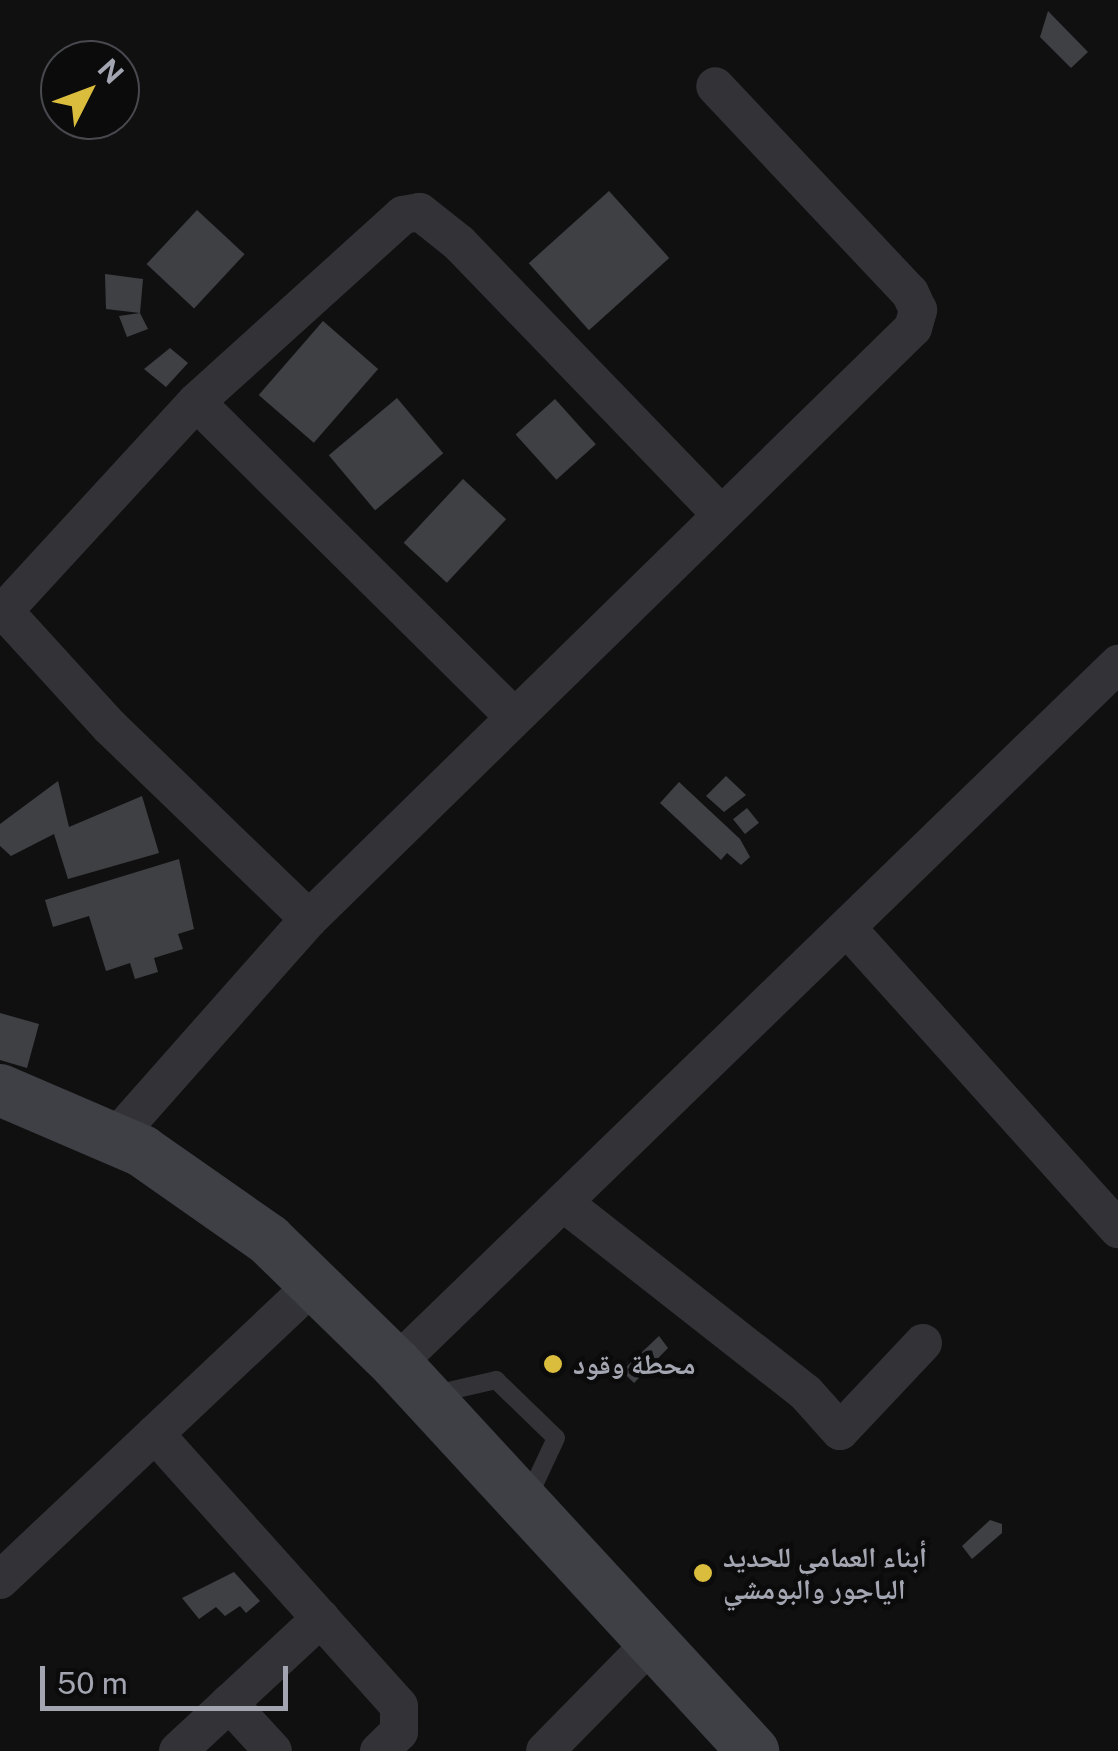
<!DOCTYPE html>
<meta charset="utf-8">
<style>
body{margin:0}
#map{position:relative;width:1118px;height:1751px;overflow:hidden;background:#101011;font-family:"Public Sans","Noto Naskh Arabic",sans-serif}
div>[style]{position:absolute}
.building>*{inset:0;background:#3f4044;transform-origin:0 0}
.lane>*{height:18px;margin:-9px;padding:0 9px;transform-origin:9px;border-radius:9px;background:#333337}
.street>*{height:38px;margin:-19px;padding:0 19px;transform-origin:19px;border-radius:19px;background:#333337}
.secondary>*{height:52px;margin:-26px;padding:0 26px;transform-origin:26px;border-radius:26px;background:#3f4045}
.dots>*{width:28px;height:28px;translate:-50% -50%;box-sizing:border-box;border:5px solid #0b0b0c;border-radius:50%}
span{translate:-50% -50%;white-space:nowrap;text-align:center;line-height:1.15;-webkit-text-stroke:9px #0b0b0c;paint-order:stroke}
.poi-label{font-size:28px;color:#a3a5b0;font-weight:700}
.left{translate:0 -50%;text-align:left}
.north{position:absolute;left:40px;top:40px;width:100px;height:100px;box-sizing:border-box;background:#0b0b0c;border:2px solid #48494e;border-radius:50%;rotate:48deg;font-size:28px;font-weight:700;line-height:40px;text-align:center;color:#a3a5b0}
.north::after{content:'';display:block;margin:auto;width:35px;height:45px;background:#dbbd3e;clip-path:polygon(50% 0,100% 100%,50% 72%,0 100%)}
.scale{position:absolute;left:40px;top:1666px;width:248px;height:45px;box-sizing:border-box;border:5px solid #a3a5b0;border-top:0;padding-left:12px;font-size:30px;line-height:35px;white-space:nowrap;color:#a3a5b0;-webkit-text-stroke:8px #0b0b0c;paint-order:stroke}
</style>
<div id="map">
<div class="building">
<i style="clip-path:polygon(1048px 11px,1088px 52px,1071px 68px,1040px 37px)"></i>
<i style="left:609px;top:191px;width:90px;height:108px;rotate:48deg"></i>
<i style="left:197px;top:210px;width:65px;height:74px;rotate:43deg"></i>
<i style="clip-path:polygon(105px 274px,143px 279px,140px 313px,106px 309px)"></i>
<i style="clip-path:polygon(140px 313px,148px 329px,127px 337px,119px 316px)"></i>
<i style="left:323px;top:321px;width:73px;height:98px;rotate:41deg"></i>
<i style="clip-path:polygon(170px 348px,188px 363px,166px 387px,144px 369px)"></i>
<i style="left:397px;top:398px;width:72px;height:89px;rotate:50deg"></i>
<i style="left:555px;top:399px;width:61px;height:53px;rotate:48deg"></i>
<i style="left:463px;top:479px;width:59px;height:87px;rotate:43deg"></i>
<i style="clip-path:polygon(726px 776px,746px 795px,724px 812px,706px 796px)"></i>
<i style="clip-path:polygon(58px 781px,69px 827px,142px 796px,159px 853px,68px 879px,54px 834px,11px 856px,0 846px,0 824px)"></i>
<i style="clip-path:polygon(679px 782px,740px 839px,750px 857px,741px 865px,727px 853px,721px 860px,660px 803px)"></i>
<i style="left:747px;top:808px;width:19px;height:18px;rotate:51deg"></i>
<i style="clip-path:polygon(179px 859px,194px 929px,178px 934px,183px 949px,154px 958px,158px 972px,135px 979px,130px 963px,106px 971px,89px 916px,53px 927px,45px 900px)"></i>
<i style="clip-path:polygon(0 1013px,39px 1024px,27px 1068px,0 1060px)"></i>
<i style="clip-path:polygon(659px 1336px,668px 1348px,634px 1383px,622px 1371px)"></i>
<i style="clip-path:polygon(990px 1520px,1002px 1524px,1002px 1533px,972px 1559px,962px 1546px)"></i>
<i style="clip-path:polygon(234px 1572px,260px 1601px,246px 1613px,240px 1606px,225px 1616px,216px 1607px,199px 1619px,182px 1598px)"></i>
</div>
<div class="lane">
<i style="left:431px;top:1395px;width:67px;rotate:-13deg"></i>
<i style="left:496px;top:1380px;width:83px;rotate:44deg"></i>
<i style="left:556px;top:1438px;width:68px;rotate:115.1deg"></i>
</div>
<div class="street">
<i style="left:196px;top:402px;width:446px;rotate:44.7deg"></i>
<i style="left:309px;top:919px;width:277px;rotate:-136deg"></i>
<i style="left:110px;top:727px;width:157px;rotate:-132.4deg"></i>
<i style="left:4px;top:611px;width:284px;rotate:-47.4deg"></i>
<i style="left:196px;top:402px;width:279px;rotate:-42.1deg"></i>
<i style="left:403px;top:215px;width:17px;rotate:-10deg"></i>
<i style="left:420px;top:212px;width:50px;rotate:38.5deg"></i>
<i style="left:459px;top:243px;width:377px;rotate:46deg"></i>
<i style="left:848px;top:929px;width:404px;rotate:48deg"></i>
<i style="left:115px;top:1138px;width:293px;rotate:-48.5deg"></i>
<i style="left:309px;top:919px;width:845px;rotate:-44.38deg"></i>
<i style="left:913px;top:328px;width:19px;rotate:-74deg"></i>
<i style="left:918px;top:310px;width:19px;rotate:-115deg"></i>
<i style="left:910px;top:293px;width:284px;rotate:-133.3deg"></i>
<i style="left:565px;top:1204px;width:306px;rotate:38.1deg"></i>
<i style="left:806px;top:1393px;width:51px;rotate:48.2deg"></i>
<i style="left:840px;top:1431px;width:121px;rotate:-46.7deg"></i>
<i style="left:396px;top:1364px;width:1006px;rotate:-44.11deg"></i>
<i style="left:155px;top:1434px;width:365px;rotate:48.1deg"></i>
<i style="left:399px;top:1706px;width:26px;rotate:90deg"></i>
<i style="left:399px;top:1732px;width:28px;rotate:136deg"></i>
<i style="left:0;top:1580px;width:433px;rotate:-43.3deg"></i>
<i style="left:229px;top:1703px;width:65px;rotate:47.5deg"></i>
<i style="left:178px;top:1751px;width:195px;rotate:-42.9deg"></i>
<i style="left:545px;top:1751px;width:151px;rotate:-45.5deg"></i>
</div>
<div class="secondary">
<i style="left:0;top:1090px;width:155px;rotate:23.2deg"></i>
<i style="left:142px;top:1151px;width:155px;rotate:35deg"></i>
<i style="left:269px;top:1240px;width:177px;rotate:44.3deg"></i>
<i style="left:396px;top:1364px;width:527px;rotate:47.31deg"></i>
</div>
<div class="dots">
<i style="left:553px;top:1364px;background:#dbbd3e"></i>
<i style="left:703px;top:1573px;background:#dbbd3e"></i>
</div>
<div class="poi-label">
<span class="left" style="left:573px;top:1364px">محطة وقود</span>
<span class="left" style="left:723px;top:1573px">أبناء العمامي للحديد<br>الياجور والبومشي</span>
</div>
<div class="north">N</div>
<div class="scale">50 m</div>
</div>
